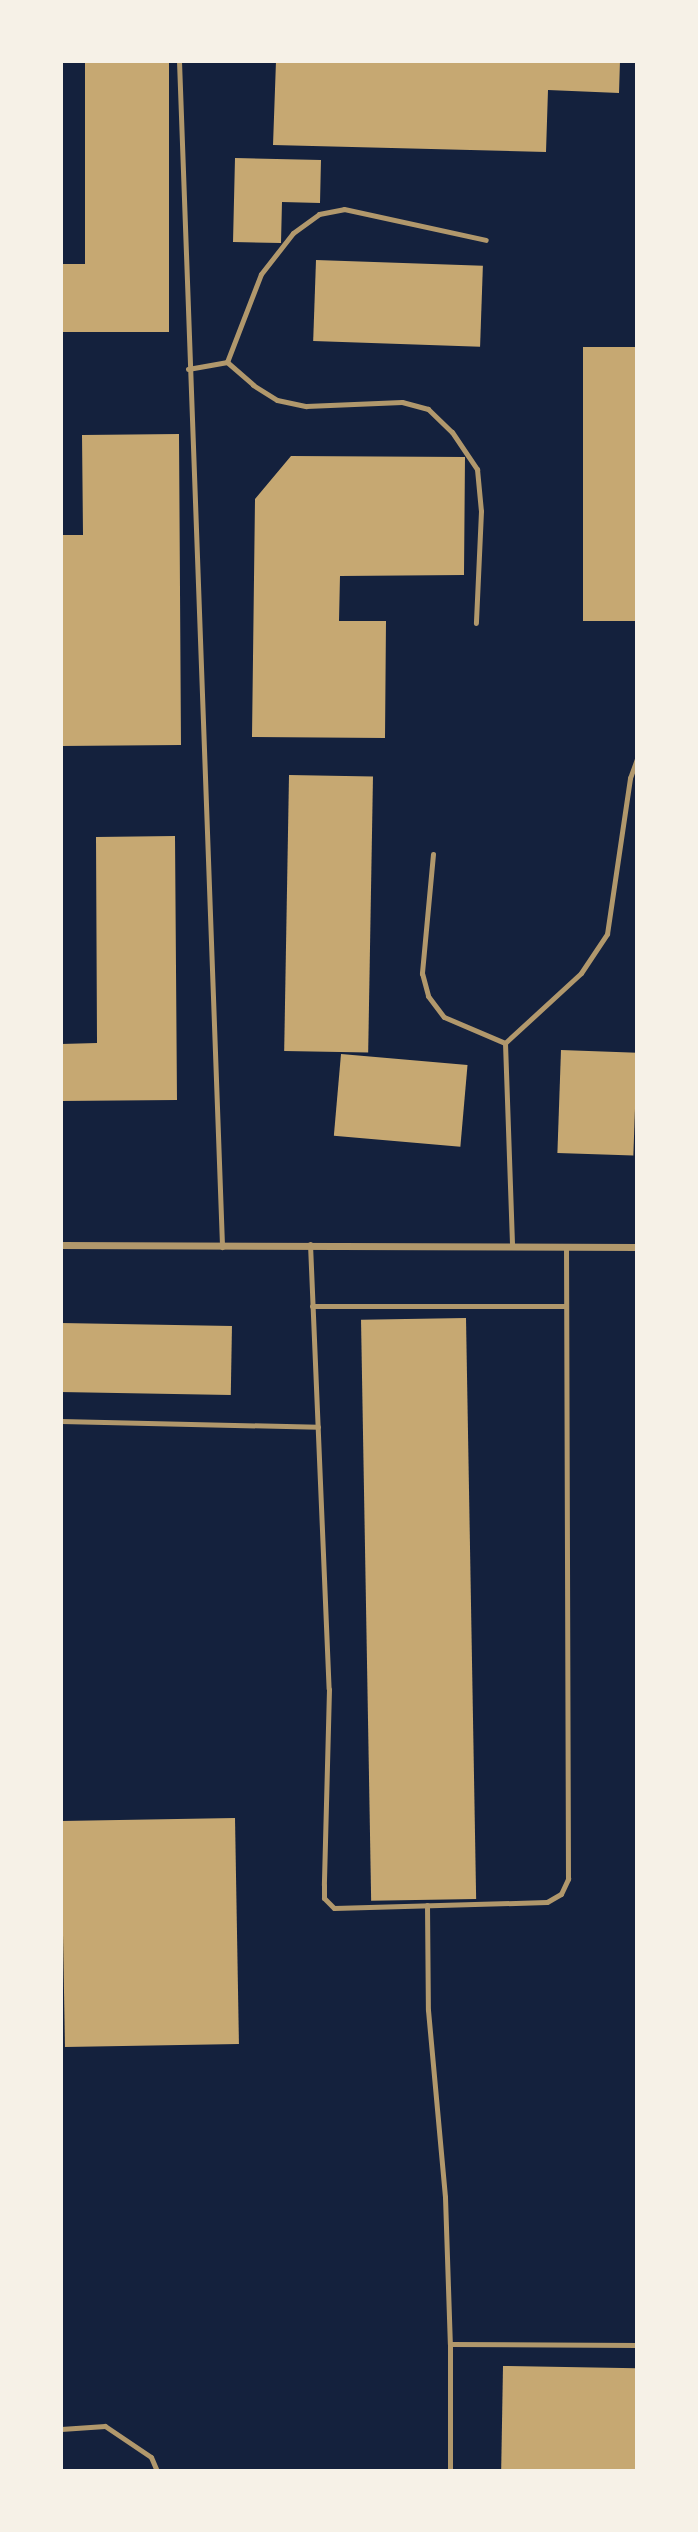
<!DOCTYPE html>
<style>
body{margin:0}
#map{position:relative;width:698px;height:2532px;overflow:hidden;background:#14213d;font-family:Arial,sans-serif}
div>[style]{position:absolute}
.building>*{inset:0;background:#c6a872;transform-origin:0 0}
.service>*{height:5px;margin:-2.5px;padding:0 2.5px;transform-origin:2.5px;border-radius:2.5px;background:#b1986c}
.minor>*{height:7px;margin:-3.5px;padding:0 3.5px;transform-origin:3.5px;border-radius:3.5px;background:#b1986c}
span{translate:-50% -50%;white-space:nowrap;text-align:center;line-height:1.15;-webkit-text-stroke:7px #f6f1e7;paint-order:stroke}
.frame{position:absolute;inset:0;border:63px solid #f6f1e7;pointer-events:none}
</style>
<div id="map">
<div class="building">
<i style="clip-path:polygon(85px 61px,169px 61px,169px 332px,61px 332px,61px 264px,85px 264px)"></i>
<i style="clip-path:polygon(276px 61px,620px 61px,619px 93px,548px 90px,546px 152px,273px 145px)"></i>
<i style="clip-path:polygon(235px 158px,321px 160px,320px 203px,282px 202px,281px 243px,233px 242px)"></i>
<i style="left:316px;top:260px;width:167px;height:81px;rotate:2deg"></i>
<i style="left:583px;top:347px;width:54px;height:274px"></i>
<i style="clip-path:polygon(179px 434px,181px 745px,61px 746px,61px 535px,83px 535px,82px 435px)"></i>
<i style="clip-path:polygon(291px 456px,465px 457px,464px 575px,340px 576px,339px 621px,386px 621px,385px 738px,252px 737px,255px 499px)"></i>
<i style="left:289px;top:775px;width:84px;height:276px;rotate:1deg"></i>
<i style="clip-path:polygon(175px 836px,177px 1100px,61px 1101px,61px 1044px,97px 1043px,96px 837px)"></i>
<i style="left:561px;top:1050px;width:76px;height:103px;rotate:2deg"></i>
<i style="left:341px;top:1054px;width:127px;height:82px;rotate:5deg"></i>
<i style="left:466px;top:1318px;width:581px;height:105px;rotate:89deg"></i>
<i style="left:61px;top:1323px;width:171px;height:69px;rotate:1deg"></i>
<i style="left:235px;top:1818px;width:226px;height:174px;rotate:89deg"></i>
<i style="left:503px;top:2366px;width:134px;height:105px;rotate:1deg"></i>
</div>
<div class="service">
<i style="left:179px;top:61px;width:1187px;rotate:87.92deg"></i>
<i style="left:227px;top:362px;width:35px;rotate:41deg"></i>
<i style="left:253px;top:385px;width:28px;rotate:32deg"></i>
<i style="left:277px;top:400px;width:30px;rotate:12deg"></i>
<i style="left:306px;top:406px;width:96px;rotate:-2.4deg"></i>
<i style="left:402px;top:402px;width:27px;rotate:15deg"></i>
<i style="left:428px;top:409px;width:33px;rotate:44deg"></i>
<i style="left:452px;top:432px;width:45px;rotate:56deg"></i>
<i style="left:477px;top:469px;width:42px;rotate:84.6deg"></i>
<i style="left:481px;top:511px;width:112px;rotate:92.6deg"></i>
<i style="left:188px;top:369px;width:40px;rotate:-10deg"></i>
<i style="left:227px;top:362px;width:94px;rotate:-68.9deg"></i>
<i style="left:261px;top:274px;width:52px;rotate:-52deg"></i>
<i style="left:293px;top:233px;width:32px;rotate:-36deg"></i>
<i style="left:319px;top:214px;width:25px;rotate:-11deg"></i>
<i style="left:344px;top:209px;width:145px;rotate:12.3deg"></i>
<i style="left:433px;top:854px;width:120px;rotate:95.3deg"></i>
<i style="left:422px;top:973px;width:24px;rotate:75deg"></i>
<i style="left:428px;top:996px;width:26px;rotate:53deg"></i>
<i style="left:444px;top:1017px;width:66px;rotate:23.1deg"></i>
<i style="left:505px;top:1043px;width:103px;rotate:-42.6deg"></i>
<i style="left:581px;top:973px;width:47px;rotate:-56.3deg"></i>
<i style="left:607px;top:934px;width:158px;rotate:-81.6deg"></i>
<i style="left:630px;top:778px;width:20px;rotate:-70deg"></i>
<i style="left:505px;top:1043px;width:203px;rotate:88deg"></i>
<i style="left:310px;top:1244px;width:445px;rotate:87.6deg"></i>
<i style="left:329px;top:1689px;width:196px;rotate:91.5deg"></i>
<i style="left:324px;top:1885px;width:13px;rotate:90deg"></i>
<i style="left:324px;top:1898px;width:14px;rotate:45deg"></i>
<i style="left:334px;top:1908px;width:213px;rotate:-1.6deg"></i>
<i style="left:547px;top:1902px;width:16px;rotate:-30deg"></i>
<i style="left:561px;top:1894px;width:17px;rotate:-65deg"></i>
<i style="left:568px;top:1879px;width:633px;rotate:-90.18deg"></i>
<i style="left:312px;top:1306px;width:254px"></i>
<i style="left:61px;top:1421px;width:257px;rotate:1.3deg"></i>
<i style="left:427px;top:1905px;width:105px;rotate:89.5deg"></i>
<i style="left:428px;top:2010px;width:188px;rotate:84.8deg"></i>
<i style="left:445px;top:2197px;width:147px;rotate:88.1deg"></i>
<i style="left:450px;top:2344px;width:127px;rotate:90deg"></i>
<i style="left:450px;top:2344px;width:187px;rotate:0.3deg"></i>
<i style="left:61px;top:2429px;width:44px;rotate:-3.9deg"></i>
<i style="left:105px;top:2426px;width:55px;rotate:34deg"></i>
<i style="left:151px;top:2457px;width:15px;rotate:67deg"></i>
</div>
<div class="minor">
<i style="left:61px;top:1245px;width:576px;rotate:0.2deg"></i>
</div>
<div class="frame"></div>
</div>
